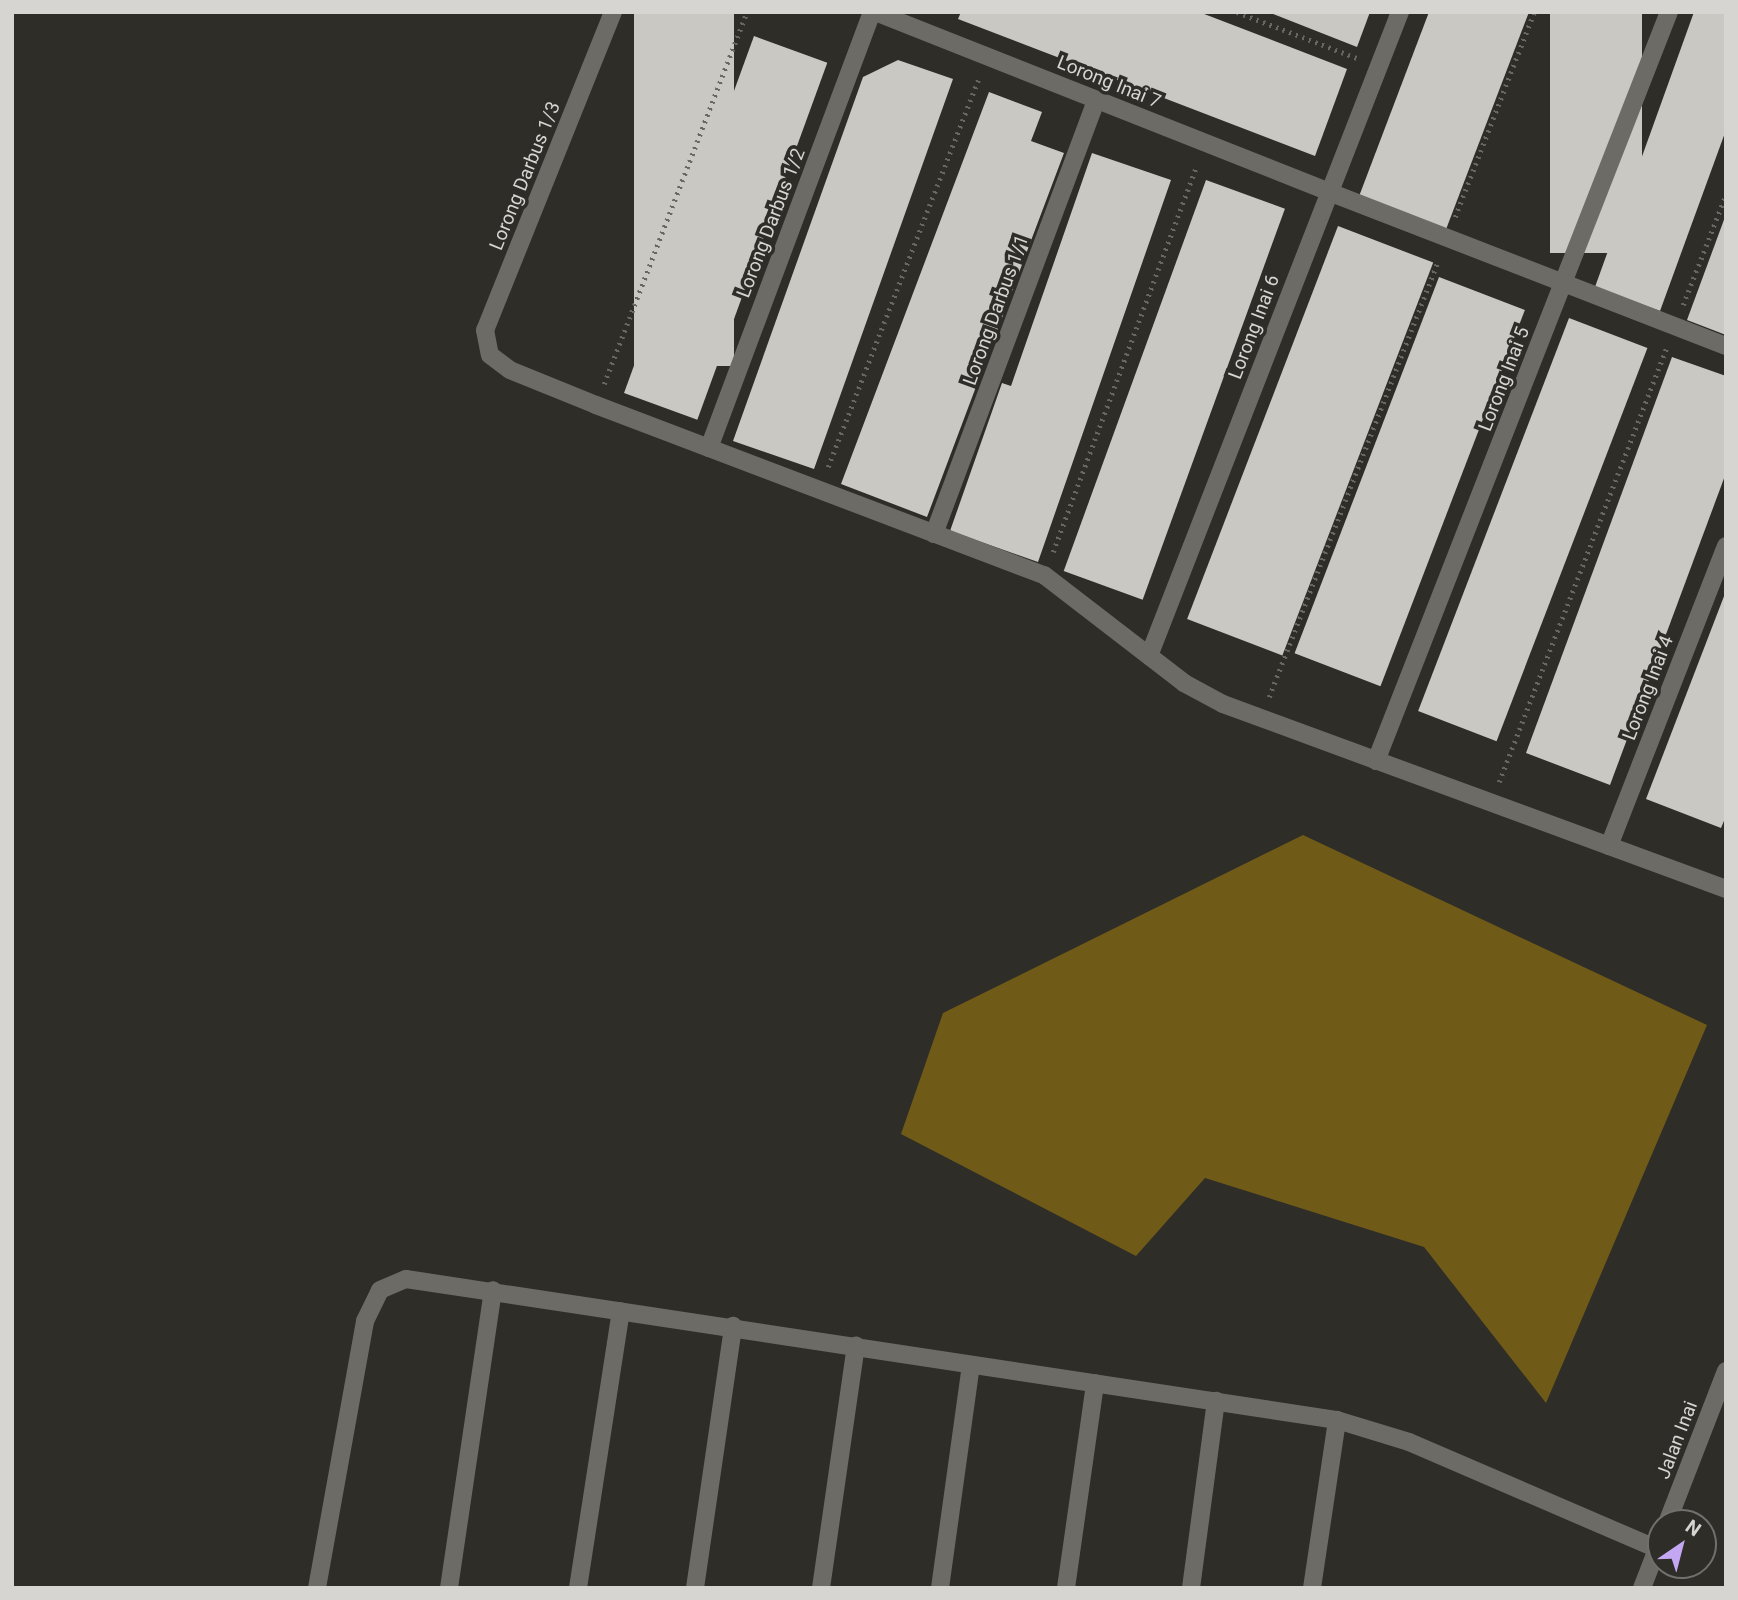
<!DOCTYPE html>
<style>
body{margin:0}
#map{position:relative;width:1738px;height:1600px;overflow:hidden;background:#2e2d28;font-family:Roboto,sans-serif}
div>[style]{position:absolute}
.water>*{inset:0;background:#6f5a17}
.building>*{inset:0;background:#cac8c2;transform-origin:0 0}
.path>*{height:4.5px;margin-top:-2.25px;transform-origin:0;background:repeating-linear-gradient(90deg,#686763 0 2px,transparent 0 7px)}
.service>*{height:18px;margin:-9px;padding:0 9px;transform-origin:9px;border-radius:9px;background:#6d6b66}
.minor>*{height:18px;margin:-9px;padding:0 9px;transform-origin:9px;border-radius:9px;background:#6d6b66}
.tertiary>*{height:18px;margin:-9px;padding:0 9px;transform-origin:9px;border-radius:9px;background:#6d6b66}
span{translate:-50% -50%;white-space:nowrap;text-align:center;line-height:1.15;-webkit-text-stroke:7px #2e2d28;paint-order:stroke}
.street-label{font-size:19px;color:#d6d5d2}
.frame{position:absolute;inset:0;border:14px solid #d6d5d2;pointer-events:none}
.north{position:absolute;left:1647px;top:1509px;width:70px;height:70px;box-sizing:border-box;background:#2e2d28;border:2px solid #71706c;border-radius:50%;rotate:35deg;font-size:19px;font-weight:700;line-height:28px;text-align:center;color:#d6d5d2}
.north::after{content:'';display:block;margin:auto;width:24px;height:32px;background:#c3a7f2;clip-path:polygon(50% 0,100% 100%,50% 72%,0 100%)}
</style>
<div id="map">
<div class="water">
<i style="clip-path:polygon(1303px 835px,1707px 1025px,1546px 1403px,1424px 1247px,1205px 1178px,1136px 1256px,901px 1134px,943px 1013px)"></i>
</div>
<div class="building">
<i style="left:634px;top:12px;width:100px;height:354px"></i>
<i style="clip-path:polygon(961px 12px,1199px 12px,1347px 69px,1315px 156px,958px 19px)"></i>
<i style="clip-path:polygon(1268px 12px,1370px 12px,1357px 47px)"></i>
<i style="clip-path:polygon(1429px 12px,1529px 12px,1445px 232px,1358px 199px)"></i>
<i style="left:1550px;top:12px;width:92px;height:241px"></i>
<i style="clip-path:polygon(1694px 12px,1726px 12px,1726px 130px,1660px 311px,1595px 287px)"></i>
<i style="left:754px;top:36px;width:78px;height:380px;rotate:20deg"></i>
<i style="clip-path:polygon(898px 60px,953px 79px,814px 469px,733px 441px,863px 77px)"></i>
<i style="clip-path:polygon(989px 92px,1042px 112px,1031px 141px,1064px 153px,927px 517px,841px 484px)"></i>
<i style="clip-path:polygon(1092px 153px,1171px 180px,1038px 562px,950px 531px,1002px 383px,1011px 386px)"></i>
<i style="left:1206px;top:180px;width:84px;height:416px;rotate:20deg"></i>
<i style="clip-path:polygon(1725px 217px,1726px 217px,1726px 335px,1687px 320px)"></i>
<i style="left:1338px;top:226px;width:102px;height:421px;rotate:21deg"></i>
<i style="left:1439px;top:277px;width:92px;height:403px;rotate:21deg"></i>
<i style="left:1569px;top:318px;width:84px;height:421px;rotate:21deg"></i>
<i style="clip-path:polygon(1672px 357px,1726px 376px,1726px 473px,1610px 785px,1526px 753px)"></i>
<i style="clip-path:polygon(1726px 591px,1726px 816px,1721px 828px,1646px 799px)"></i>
</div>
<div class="path">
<i style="left:1237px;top:12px;width:129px;rotate:21deg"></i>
<i style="left:1455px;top:217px;width:220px;rotate:-68.9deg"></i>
<i style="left:1683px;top:305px;width:119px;rotate:-68.8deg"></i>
<i style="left:604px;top:384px;width:399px;rotate:-69deg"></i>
<i style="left:828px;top:467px;width:418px;rotate:-68.8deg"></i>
<i style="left:1053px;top:552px;width:411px;rotate:-69.6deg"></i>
<i style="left:1269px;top:697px;width:468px;rotate:-68.8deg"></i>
<i style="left:1499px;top:782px;width:464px;rotate:-68.9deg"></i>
</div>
<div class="service">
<i style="left:1329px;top:192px;width:426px;rotate:21.2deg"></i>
<i style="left:449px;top:1588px;width:301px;rotate:-81.6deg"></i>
<i style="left:695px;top:1588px;width:265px;rotate:-81.7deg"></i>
<i style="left:940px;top:1588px;width:224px;rotate:-82.1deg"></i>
<i style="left:1191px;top:1588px;width:189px;rotate:-82.4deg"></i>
</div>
<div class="minor">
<i style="left:613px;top:12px;width:343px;rotate:111.9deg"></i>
<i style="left:485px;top:330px;width:25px;rotate:79deg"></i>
<i style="left:490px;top:355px;width:25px;rotate:37deg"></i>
<i style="left:510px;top:370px;width:93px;rotate:22.1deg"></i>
<i style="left:596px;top:405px;width:479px;rotate:20.8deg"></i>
<i style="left:1044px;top:575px;width:177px;rotate:37.6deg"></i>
<i style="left:1184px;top:683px;width:44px;rotate:28.3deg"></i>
<i style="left:1223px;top:704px;width:536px;rotate:20.19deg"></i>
<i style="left:875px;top:12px;width:488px;rotate:21.6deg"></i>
<i style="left:709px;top:448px;width:465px;rotate:-69.5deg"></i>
<i style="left:934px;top:534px;width:463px;rotate:-69.5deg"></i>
<i style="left:1149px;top:656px;width:691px;rotate:-68.71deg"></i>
<i style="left:1376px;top:761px;width:804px;rotate:-68.64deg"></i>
<i style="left:1609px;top:846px;width:322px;rotate:-68.7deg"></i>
<i style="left:317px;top:1588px;width:271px;rotate:-79.8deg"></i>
<i style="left:365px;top:1321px;width:34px;rotate:-64deg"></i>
<i style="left:380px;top:1290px;width:28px;rotate:-23deg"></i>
<i style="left:406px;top:1279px;width:942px;rotate:8.61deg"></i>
<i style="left:1337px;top:1420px;width:75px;rotate:17deg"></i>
<i style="left:1409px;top:1442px;width:270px;rotate:23.3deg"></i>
<i style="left:578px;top:1588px;width:280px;rotate:-81.2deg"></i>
<i style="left:821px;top:1588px;width:245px;rotate:-81.8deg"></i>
<i style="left:1066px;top:1588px;width:207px;rotate:-81.9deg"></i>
<i style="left:1312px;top:1588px;width:170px;rotate:-81.5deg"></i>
</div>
<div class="tertiary">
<i style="left:1667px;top:1523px;width:163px;rotate:-68.8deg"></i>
<i style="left:1642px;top:1588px;width:53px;rotate:-68.8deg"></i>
</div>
<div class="street-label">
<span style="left:1109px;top:82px;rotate:22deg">Lorong Inai 7</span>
<span style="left:525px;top:176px;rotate:-68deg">Lorong Darbus 1/3</span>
<span style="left:771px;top:223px;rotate:-69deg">Lorong Darbus 1/2</span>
<span style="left:996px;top:310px;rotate:-70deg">Lorong Darbus 1/1</span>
<span style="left:1254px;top:327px;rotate:-69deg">Lorong Inai 6</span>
<span style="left:1504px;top:379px;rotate:-69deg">Lorong Inai 5</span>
<span style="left:1648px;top:688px;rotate:-69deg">Lorong Inai 4</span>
<span style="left:1677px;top:1440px;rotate:-69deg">Jalan Inai</span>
</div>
<div class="frame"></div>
<div class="north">N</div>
</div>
